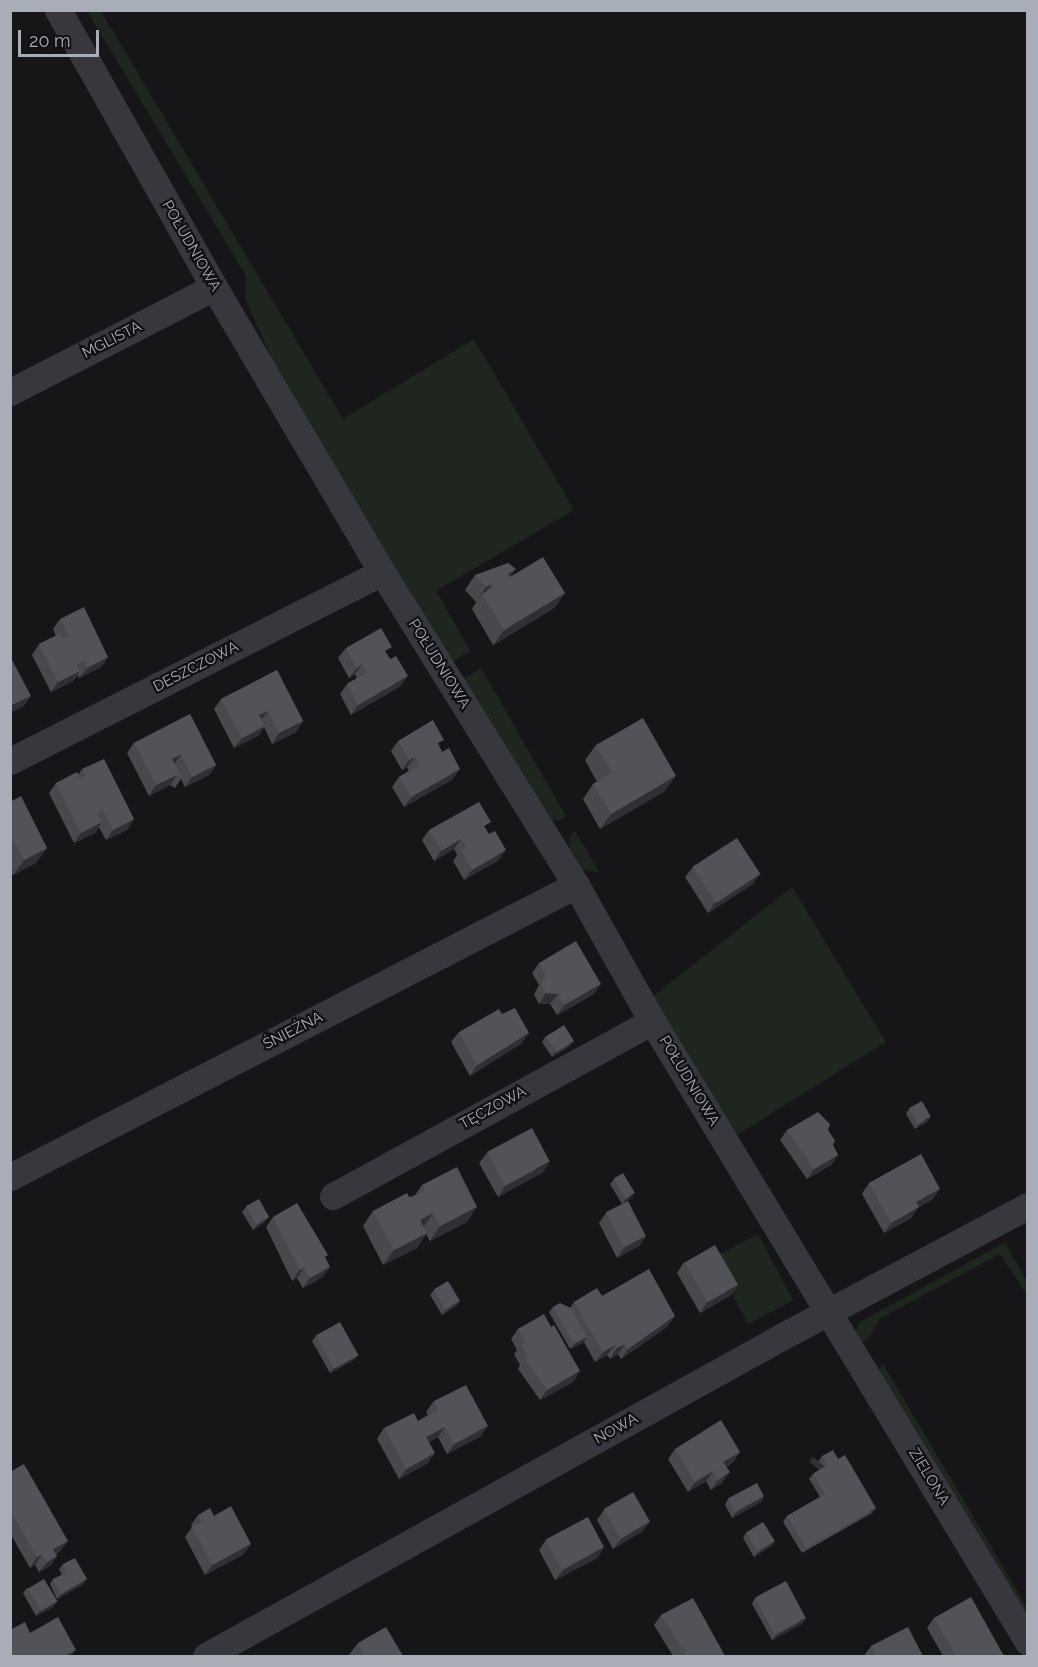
<!DOCTYPE html>
<meta charset="utf-8">
<style>
body{margin:0}
#map{position:relative;width:1038px;height:1667px;overflow:hidden;background:#161618;font-family:Raleway,sans-serif}
div>[style]{position:absolute}
.green>*{inset:0;background:#1e261f;transform-origin:0 0}
.minor>*{height:27px;margin:-13.5px;padding:0 13.5px;transform-origin:13.5px;border-radius:13.5px;background:#37383d}
.wall>*{inset:0;background:#47494d}
.shaded-wall>*{inset:0;background:#2f3033;transform-origin:0 0}
.building>*{inset:0;background:#525359;transform-origin:0 0}
span{translate:-50% -50%;white-space:nowrap;text-align:center;line-height:1.15;-webkit-text-stroke:4.5px #111113;paint-order:stroke}
.street-label{font-size:15px;color:#a8adb8}
.frame{position:absolute;inset:0;border:12px solid #a8adb8;pointer-events:none}
.scale{position:absolute;left:18px;top:30px;width:81px;height:27px;box-sizing:border-box;border:3px solid #a8adb8;border-top:0;padding-left:8px;font-size:18px;line-height:21px;white-space:nowrap;color:#a8adb8;-webkit-text-stroke:4px #111113;paint-order:stroke}
</style>
<div id="map">
<div class="green">
<i style="clip-path:polygon(87px 11px,101px 11px,343px 419px,474px 339px,574px 510px,436px 591px,470px 651px,449px 664px,289px 397px,246px 301px,246px 276px)"></i>
<i style="clip-path:polygon(481px 668px,566px 816px,560px 820px,550px 821px,460px 681px)"></i>
<i style="clip-path:polygon(575px 831px,599px 872px,582px 869px,569px 847px,570px 836px)"></i>
<i style="clip-path:polygon(792px 887px,886px 1042px,731px 1139px,652px 997px)"></i>
<i style="left:758px;top:1234px;width:75px;height:51px;rotate:62deg"></i>
<i style="clip-path:polygon(1002px 1244px,1006px 1244px,1027px 1282px,1027px 1295px,1000px 1254px,880px 1319px,868px 1340px,861px 1341px,856px 1331px,860px 1322px)"></i>
<i style="clip-path:polygon(883px 1364px,1027px 1607px,1027px 1618px,879px 1370px)"></i>
</div>
<div class="minor">
<i style="left:58px;top:10px;width:318px;rotate:60.6deg"></i>
<i style="left:214px;top:287px;width:331px;rotate:59.5deg"></i>
<i style="left:382px;top:572px;width:368px;rotate:58.2deg"></i>
<i style="left:576px;top:885px;width:156px;rotate:60.8deg"></i>
<i style="left:652px;top:1021px;width:726px;rotate:58.81deg"></i>
<i style="left:10px;top:392px;width:229px;rotate:-27.2deg"></i>
<i style="left:10px;top:761px;width:417px;rotate:-26.9deg"></i>
<i style="left:10px;top:1177px;width:637px;rotate:-27.29deg"></i>
<i style="left:333px;top:1196px;width:364px;rotate:-28.7deg"></i>
<i style="left:206px;top:1656px;width:660px;rotate:-29.01deg"></i>
<i style="left:783px;top:1336px;width:277px;rotate:-28deg"></i>
</div>
<div class="wall">
<i style="clip-path:polygon(516px 569px,511px 576px,565px 593px,554px 608px,493px 645px,472px 609px,477px 601px,476px 602px,465px 590px,475px 575px)"></i>
<i style="clip-path:polygon(60px 619px,108px 657px,101px 667px,79px 678px,78px 675px,73px 681px,51px 692px,32px 655px,39px 644px,56px 636px,53px 629px)"></i>
<i style="clip-path:polygon(346px 648px,387px 654px,401px 686px,351px 715px,340px 694px,347px 684px,357px 678px,355px 674px,349px 678px,338px 658px)"></i>
<i style="clip-path:polygon(277px 670px,303px 721px,296px 732px,272px 744px,264px 727px,258px 736px,234px 748px,214px 709px,221px 699px)"></i>
<i style="clip-path:polygon(190px 714px,216px 765px,209px 775px,185px 787px,181px 779px,175px 788px,170px 785px,149px 796px,127px 753px,134px 743px)"></i>
<i style="clip-path:polygon(398px 741px,439px 747px,453px 779px,404px 807px,392px 787px,399px 777px,409px 771px,407px 767px,402px 770px,391px 751px)"></i>
<i style="clip-path:polygon(596px 745px,665px 791px,600px 829px,583px 799px,593px 784px,597px 782px,585px 760px)"></i>
<i style="clip-path:polygon(82px 769px,134px 819px,127px 830px,106px 840px,99px 827px,95px 833px,74px 843px,49px 793px,56px 783px,78px 775px)"></i>
<i style="clip-path:polygon(10px 802px,47px 848px,36px 863px,13px 875px,10px 870px)"></i>
<i style="clip-path:polygon(486px 829px,499px 860px,464px 880px,453px 861px,457px 855px,454px 849px,434px 861px,422px 840px,429px 830px)"></i>
<i style="clip-path:polygon(693px 867px,753px 884px,708px 913px,685px 877px)"></i>
<i style="clip-path:polygon(539px 963px,594px 994px,557px 1015px,550px 1004px,539px 1004px,534px 995px,539px 985px,532px 973px)"></i>
<i style="clip-path:polygon(459px 1032px,522px 1043px,470px 1076px,451px 1042px)"></i>
<i style="clip-path:polygon(546px 1036px,570px 1046px,552px 1057px,542px 1042px)"></i>
<i style="clip-path:polygon(909px 1109px,927px 1122px,915px 1129px,906px 1114px)"></i>
<i style="clip-path:polygon(787px 1130px,828px 1130px,835px 1141px,833px 1145px,838px 1155px,831px 1165px,807px 1179px,780px 1140px)"></i>
<i style="clip-path:polygon(487px 1153px,543px 1172px,498px 1197px,479px 1163px)"></i>
<i style="clip-path:polygon(614px 1179px,631px 1198px,622px 1204px,610px 1184px)"></i>
<i style="clip-path:polygon(869px 1183px,933px 1199px,918px 1207px,911px 1218px,884px 1233px,862px 1194px)"></i>
<i style="clip-path:polygon(422px 1185px,467px 1222px,430px 1241px,426px 1234px,417px 1248px,383px 1265px,363px 1226px,373px 1211px,415px 1195px)"></i>
<i style="clip-path:polygon(246px 1207px,265px 1222px,253px 1230px,242px 1212px)"></i>
<i style="clip-path:polygon(606px 1213px,646px 1236px,639px 1246px,617px 1258px,599px 1223px)"></i>
<i style="clip-path:polygon(273px 1217px,326px 1259px,323px 1277px,303px 1288px,297px 1278px,292px 1281px,266px 1227px)"></i>
<i style="clip-path:polygon(684px 1262px,731px 1295px,700px 1313px,677px 1273px)"></i>
<i style="clip-path:polygon(434px 1290px,460px 1301px,456px 1306px,442px 1315px,430px 1295px)"></i>
<i style="clip-path:polygon(602px 1296px,668px 1326px,621px 1359px,618px 1354px,610px 1359px,607px 1355px,595px 1362px,584px 1342px,570px 1349px,549px 1312px,553px 1307px,570px 1308px,574px 1302px)"></i>
<i style="clip-path:polygon(518px 1329px,573px 1382px,540px 1400px,518px 1369px,520px 1365px,514px 1354px,517px 1350px,511px 1339px)"></i>
<i style="clip-path:polygon(316px 1336px,358px 1355px,354px 1360px,330px 1373px,312px 1341px)"></i>
<i style="clip-path:polygon(434px 1401px,481px 1436px,447px 1454px,438px 1437px,429px 1442px,428px 1463px,399px 1479px,377px 1439px,384px 1428px,418px 1421px,428px 1415px,426px 1412px)"></i>
<i style="clip-path:polygon(675px 1449px,740px 1452px,733px 1462px,726px 1467px,722px 1483px,711px 1490px,706px 1481px,688px 1492px,668px 1459px)"></i>
<i style="clip-path:polygon(822px 1456px,872px 1513px,802px 1553px,783px 1522px,787px 1516px,820px 1497px,809px 1479px,813px 1474px,822px 1468px,818px 1462px)"></i>
<i style="clip-path:polygon(10px 1472px,68px 1541px,60px 1551px,56px 1554px,57px 1556px,50px 1566px,39px 1572px,35px 1565px,30px 1568px,10px 1533px)"></i>
<i style="clip-path:polygon(764px 1496px,761px 1502px,732px 1518px,725px 1505px,728px 1499px)"></i>
<i style="clip-path:polygon(604px 1510px,650px 1521px,643px 1531px,613px 1549px,597px 1520px)"></i>
<i style="clip-path:polygon(198px 1515px,244px 1554px,205px 1575px,185px 1537px,192px 1527px,191px 1525px)"></i>
<i style="clip-path:polygon(746px 1533px,775px 1541px,771px 1546px,754px 1557px,743px 1538px)"></i>
<i style="clip-path:polygon(546px 1540px,604px 1547px,597px 1558px,555px 1580px,539px 1550px)"></i>
<i style="clip-path:polygon(63px 1564px,83px 1584px,57px 1599px,50px 1584px,53px 1579px,62px 1575px,59px 1569px)"></i>
<i style="clip-path:polygon(27px 1588px,57px 1601px,53px 1607px,36px 1616px,23px 1593px)"></i>
<i style="clip-path:polygon(755px 1598px,803px 1623px,772px 1640px,752px 1604px)"></i>
<i style="clip-path:polygon(661px 1615px,725px 1656px,673px 1656px,654px 1625px)"></i>
<i style="clip-path:polygon(934px 1618px,1004px 1656px,943px 1656px,927px 1628px)"></i>
<i style="clip-path:polygon(358px 1643px,403px 1656px,348px 1656px)"></i>
<i style="clip-path:polygon(871px 1646px,923px 1656px,864px 1656px)"></i>
</div>
<div class="shaded-wall">
<i style="clip-path:polygon(516px 569px,505px 584px,508px 574px)"></i>
<i style="clip-path:polygon(492px 584px,483px 596px,482px 594px,476px 602px,486px 587px)"></i>
<i style="clip-path:polygon(565px 593px,554px 608px,493px 645px,504px 630px)"></i>
<i style="clip-path:polygon(108px 657px,101px 667px,79px 678px,87px 668px)"></i>
<i style="clip-path:polygon(362px 664px,355px 674px,349px 678px,357px 668px)"></i>
<i style="clip-path:polygon(80px 671px,73px 681px,51px 692px,58px 682px)"></i>
<i style="clip-path:polygon(408px 676px,401px 686px,351px 715px,358px 705px)"></i>
<i style="clip-path:polygon(31px 696px,24px 706px,10px 713px,10px 706px)"></i>
<i style="clip-path:polygon(268px 711px,260px 721px,259px 715px)"></i>
<i style="clip-path:polygon(303px 721px,296px 732px,272px 744px,279px 733px)"></i>
<i style="clip-path:polygon(265px 726px,258px 736px,234px 748px,242px 738px)"></i>
<i style="clip-path:polygon(181px 754px,174px 765px,172px 759px)"></i>
<i style="clip-path:polygon(415px 757px,407px 767px,402px 770px,409px 760px)"></i>
<i style="clip-path:polygon(216px 765px,209px 775px,185px 787px,192px 777px)"></i>
<i style="clip-path:polygon(460px 769px,453px 779px,404px 807px,411px 797px)"></i>
<i style="clip-path:polygon(177px 775px,170px 785px,149px 796px,156px 785px)"></i>
<i style="clip-path:polygon(676px 776px,665px 791px,600px 829px,611px 814px)"></i>
<i style="clip-path:polygon(134px 819px,127px 830px,106px 840px,113px 830px)"></i>
<i style="clip-path:polygon(102px 822px,95px 833px,74px 843px,81px 833px)"></i>
<i style="clip-path:polygon(461px 839px,454px 849px,434px 861px,441px 851px)"></i>
<i style="clip-path:polygon(47px 848px,36px 863px,13px 875px,24px 860px)"></i>
<i style="clip-path:polygon(506px 850px,499px 860px,464px 880px,472px 870px)"></i>
<i style="clip-path:polygon(760px 874px,753px 884px,708px 913px,715px 902px)"></i>
<i style="clip-path:polygon(601px 984px,594px 994px,557px 1015px,564px 1005px)"></i>
<i style="clip-path:polygon(546px 993px,558px 994px,550px 1004px,539px 1004px)"></i>
<i style="clip-path:polygon(529px 1033px,522px 1043px,470px 1076px,477px 1065px)"></i>
<i style="clip-path:polygon(574px 1041px,570px 1046px,552px 1057px,555px 1052px)"></i>
<i style="clip-path:polygon(931px 1117px,927px 1122px,915px 1129px,919px 1124px)"></i>
<i style="clip-path:polygon(838px 1155px,831px 1165px,807px 1179px,814px 1169px)"></i>
<i style="clip-path:polygon(550px 1162px,543px 1172px,498px 1197px,505px 1186px)"></i>
<i style="clip-path:polygon(940px 1189px,933px 1199px,909px 1213px,916px 1202px)"></i>
<i style="clip-path:polygon(635px 1193px,631px 1198px,622px 1204px,626px 1199px)"></i>
<i style="clip-path:polygon(477px 1207px,467px 1222px,430px 1241px,440px 1226px)"></i>
<i style="clip-path:polygon(919px 1207px,911px 1218px,884px 1233px,891px 1223px)"></i>
<i style="clip-path:polygon(433px 1213px,423px 1228px,420px 1220px)"></i>
<i style="clip-path:polygon(269px 1217px,265px 1222px,253px 1230px,257px 1225px)"></i>
<i style="clip-path:polygon(427px 1233px,417px 1248px,383px 1265px,394px 1250px)"></i>
<i style="clip-path:polygon(646px 1236px,639px 1246px,617px 1258px,624px 1248px)"></i>
<i style="clip-path:polygon(330px 1267px,323px 1277px,303px 1288px,310px 1278px)"></i>
<i style="clip-path:polygon(304px 1268px,297px 1278px,292px 1281px,300px 1270px)"></i>
<i style="clip-path:polygon(738px 1285px,731px 1295px,700px 1313px,707px 1302px)"></i>
<i style="clip-path:polygon(460px 1301px,456px 1306px,442px 1315px,446px 1310px)"></i>
<i style="clip-path:polygon(675px 1316px,668px 1326px,621px 1359px,628px 1349px)"></i>
<i style="clip-path:polygon(587px 1337px,584px 1342px,570px 1349px,574px 1344px)"></i>
<i style="clip-path:polygon(625px 1344px,618px 1354px,610px 1359px,617px 1348px)"></i>
<i style="clip-path:polygon(615px 1345px,607px 1355px,595px 1362px,603px 1352px)"></i>
<i style="clip-path:polygon(358px 1355px,354px 1360px,330px 1373px,334px 1368px)"></i>
<i style="clip-path:polygon(580px 1371px,573px 1382px,540px 1400px,547px 1390px)"></i>
<i style="clip-path:polygon(488px 1426px,481px 1436px,447px 1454px,454px 1444px)"></i>
<i style="clip-path:polygon(445px 1427px,438px 1437px,419px 1447px,426px 1437px)"></i>
<i style="clip-path:polygon(740px 1452px,733px 1462px,716px 1473px,723px 1462px)"></i>
<i style="clip-path:polygon(435px 1453px,428px 1463px,399px 1479px,406px 1469px)"></i>
<i style="clip-path:polygon(713px 1471px,706px 1481px,688px 1492px,695px 1482px)"></i>
<i style="clip-path:polygon(730px 1472px,722px 1483px,711px 1490px,718px 1480px)"></i>
<i style="clip-path:polygon(764px 1496px,761px 1502px,732px 1518px,736px 1512px)"></i>
<i style="left:876px;top:1508px;width:6px;height:81px;rotate:129deg"></i>
<i style="clip-path:polygon(650px 1521px,643px 1531px,613px 1549px,621px 1539px)"></i>
<i style="clip-path:polygon(68px 1541px,60px 1551px,46px 1559px,53px 1549px)"></i>
<i style="clip-path:polygon(775px 1541px,771px 1546px,754px 1557px,758px 1552px)"></i>
<i style="clip-path:polygon(251px 1544px,244px 1554px,205px 1575px,212px 1565px)"></i>
<i style="clip-path:polygon(604px 1547px,597px 1558px,555px 1580px,563px 1570px)"></i>
<i style="clip-path:polygon(42px 1554px,35px 1565px,30px 1568px,37px 1557px)"></i>
<i style="clip-path:polygon(57px 1556px,50px 1566px,39px 1572px,47px 1562px)"></i>
<i style="clip-path:polygon(87px 1579px,83px 1584px,57px 1599px,61px 1594px)"></i>
<i style="clip-path:polygon(57px 1601px,53px 1607px,36px 1616px,40px 1611px)"></i>
<i style="clip-path:polygon(806px 1618px,803px 1623px,772px 1640px,776px 1635px)"></i>
<i style="clip-path:polygon(76px 1650px,71px 1656px,65px 1656px)"></i>
</div>
<div class="building">
<i style="clip-path:polygon(543px 557px,565px 593px,504px 630px,482px 594px,494px 587px,492px 584px,486px 587px,475px 575px,508px 563px,516px 569px,508px 574px,510px 577px)"></i>
<i style="clip-path:polygon(84px 607px,108px 657px,87px 668px,84px 661px,77px 665px,80px 671px,58px 682px,39px 644px,59px 634px,62px 639px,69px 636px,60px 619px)"></i>
<i style="clip-path:polygon(381px 628px,392px 647px,385px 651px,390px 659px,396px 656px,408px 676px,358px 705px,347px 684px,367px 672px,362px 664px,357px 668px,346px 648px)"></i>
<i style="clip-path:polygon(10px 656px,31px 696px,10px 706px)"></i>
<i style="clip-path:polygon(277px 670px,303px 721px,279px 733px,268px 711px,259px 715px,265px 726px,242px 738px,221px 699px)"></i>
<i style="clip-path:polygon(190px 714px,216px 765px,192px 777px,181px 754px,172px 759px,182px 777px,177px 775px,156px 785px,134px 743px)"></i>
<i style="clip-path:polygon(643px 718px,676px 776px,611px 814px,593px 784px,612px 773px,596px 745px)"></i>
<i style="clip-path:polygon(433px 720px,444px 740px,438px 743px,442px 752px,449px 748px,460px 769px,411px 797px,399px 777px,419px 765px,415px 757px,409px 760px,398px 741px)"></i>
<i style="clip-path:polygon(104px 759px,134px 819px,113px 830px,103px 810px,97px 813px,102px 822px,81px 833px,56px 783px,77px 772px,80px 779px,86px 776px,82px 769px)"></i>
<i style="clip-path:polygon(21px 796px,47px 848px,24px 860px,14px 841px,10px 843px,10px 802px)"></i>
<i style="clip-path:polygon(479px 802px,491px 822px,484px 826px,489px 834px,495px 831px,506px 850px,472px 870px,461px 850px,466px 847px,461px 839px,441px 851px,429px 830px)"></i>
<i style="left:737px;top:838px;width:43px;height:53px;rotate:57deg"></i>
<i style="clip-path:polygon(576px 941px,601px 984px,564px 1005px,558px 994px,546px 993px,541px 985px,546px 974px,539px 963px)"></i>
<i style="clip-path:polygon(515px 1008px,529px 1033px,477px 1065px,459px 1032px,499px 1009px,502px 1014px)"></i>
<i style="left:564px;top:1025px;width:19px;height:21px;rotate:58deg"></i>
<i style="left:922px;top:1101px;width:18px;height:15px;rotate:61deg"></i>
<i style="clip-path:polygon(818px 1112px,830px 1124px,828px 1130px,835px 1141px,832px 1143px,838px 1155px,814px 1169px,787px 1130px)"></i>
<i style="left:532px;top:1128px;width:38px;height:51px;rotate:62deg"></i>
<i style="clip-path:polygon(921px 1154px,940px 1189px,916px 1202px,919px 1207px,891px 1223px,869px 1183px)"></i>
<i style="clip-path:polygon(457px 1167px,477px 1207px,440px 1226px,433px 1213px,420px 1220px,427px 1233px,394px 1250px,373px 1211px,407px 1193px,410px 1198px,425px 1190px,422px 1185px)"></i>
<i style="left:623px;top:1173px;width:23px;height:11px;rotate:59deg"></i>
<i style="left:259px;top:1199px;width:21px;height:15px;rotate:61deg"></i>
<i style="left:628px;top:1201px;width:39px;height:25px;rotate:63deg"></i>
<i style="clip-path:polygon(297px 1203px,328px 1255px,325px 1257px,330px 1267px,310px 1278px,304px 1268px,300px 1270px,273px 1217px)"></i>
<i style="left:715px;top:1245px;width:46px;height:35px;rotate:60deg"></i>
<i style="clip-path:polygon(649px 1269px,675px 1316px,628px 1349px,625px 1344px,617px 1348px,615px 1345px,603px 1352px,574px 1302px,597px 1288px,602px 1296px)"></i>
<i style="left:448px;top:1281px;width:23px;height:17px;rotate:59deg"></i>
<i style="clip-path:polygon(560px 1303px,571px 1308px,587px 1337px,574px 1344px,553px 1307px)"></i>
<i style="clip-path:polygon(544px 1314px,551px 1327px,554px 1325px,580px 1371px,547px 1390px,525px 1359px,528px 1357px,521px 1344px,525px 1342px,518px 1329px)"></i>
<i style="left:340px;top:1322px;width:38px;height:28px;rotate:61deg"></i>
<i style="clip-path:polygon(466px 1385px,488px 1426px,454px 1444px,445px 1427px,426px 1437px,435px 1453px,406px 1469px,384px 1428px,414px 1413px,418px 1421px,438px 1410px,434px 1401px)"></i>
<i style="clip-path:polygon(721px 1420px,740px 1452px,723px 1462px,730px 1472px,718px 1480px,713px 1471px,695px 1482px,675px 1449px)"></i>
<i style="clip-path:polygon(833px 1450px,838px 1459px,845px 1455px,876px 1508px,806px 1548px,787px 1516px,825px 1494px,813px 1474px,827px 1465px,822px 1456px)"></i>
<i style="clip-path:polygon(24px 1464px,68px 1541px,53px 1549px,57px 1556px,47px 1562px,42px 1554px,37px 1557px,10px 1510px,10px 1472px)"></i>
<i style="left:757px;top:1483px;width:15px;height:33px;rotate:62deg"></i>
<i style="left:633px;top:1492px;width:34px;height:34px;rotate:60deg"></i>
<i style="clip-path:polygon(231px 1506px,251px 1544px,212px 1565px,192px 1527px,202px 1522px,198px 1515px,210px 1508px,214px 1516px)"></i>
<i style="left:588px;top:1517px;width:34px;height:48px;rotate:62deg"></i>
<i style="left:763px;top:1522px;width:22px;height:20px;rotate:58deg"></i>
<i style="clip-path:polygon(75px 1558px,87px 1579px,61px 1594px,53px 1579px,67px 1572px,63px 1564px)"></i>
<i style="left:44px;top:1579px;width:26px;height:19px;rotate:59deg"></i>
<i style="left:786px;top:1581px;width:42px;height:35px;rotate:62deg"></i>
<i style="clip-path:polygon(971px 1597px,1004px 1656px,956px 1656px,934px 1618px)"></i>
<i style="clip-path:polygon(693px 1598px,725px 1656px,687px 1656px,661px 1615px)"></i>
<i style="clip-path:polygon(58px 1617px,76px 1650px,65px 1656px,10px 1656px,10px 1630px,25px 1622px,30px 1633px)"></i>
<i style="clip-path:polygon(386px 1627px,403px 1656px,365px 1656px,358px 1643px)"></i>
<i style="clip-path:polygon(908px 1627px,923px 1656px,876px 1656px,871px 1646px)"></i>
</div>
<div class="street-label">
<span style="left:191px;top:246px;rotate:60deg">POŁUDNIOWA</span>
<span style="left:112px;top:340px;rotate:-27deg">MGLISTA</span>
<span style="left:439px;top:664px;rotate:58deg">POŁUDNIOWA</span>
<span style="left:196px;top:667px;rotate:-27deg">DESZCZOWA</span>
<span style="left:293px;top:1031px;rotate:-27deg">ŚNIEŻNA</span>
<span style="left:689px;top:1081px;rotate:59deg">POŁUDNIOWA</span>
<span style="left:493px;top:1108px;rotate:-29deg">TĘCZOWA</span>
<span style="left:616px;top:1429px;rotate:-29deg">NOWA</span>
<span style="left:929px;top:1477px;rotate:59deg">ZIELONA</span>
</div>
<div class="frame"></div>
<div class="scale">20 m</div>
</div>
